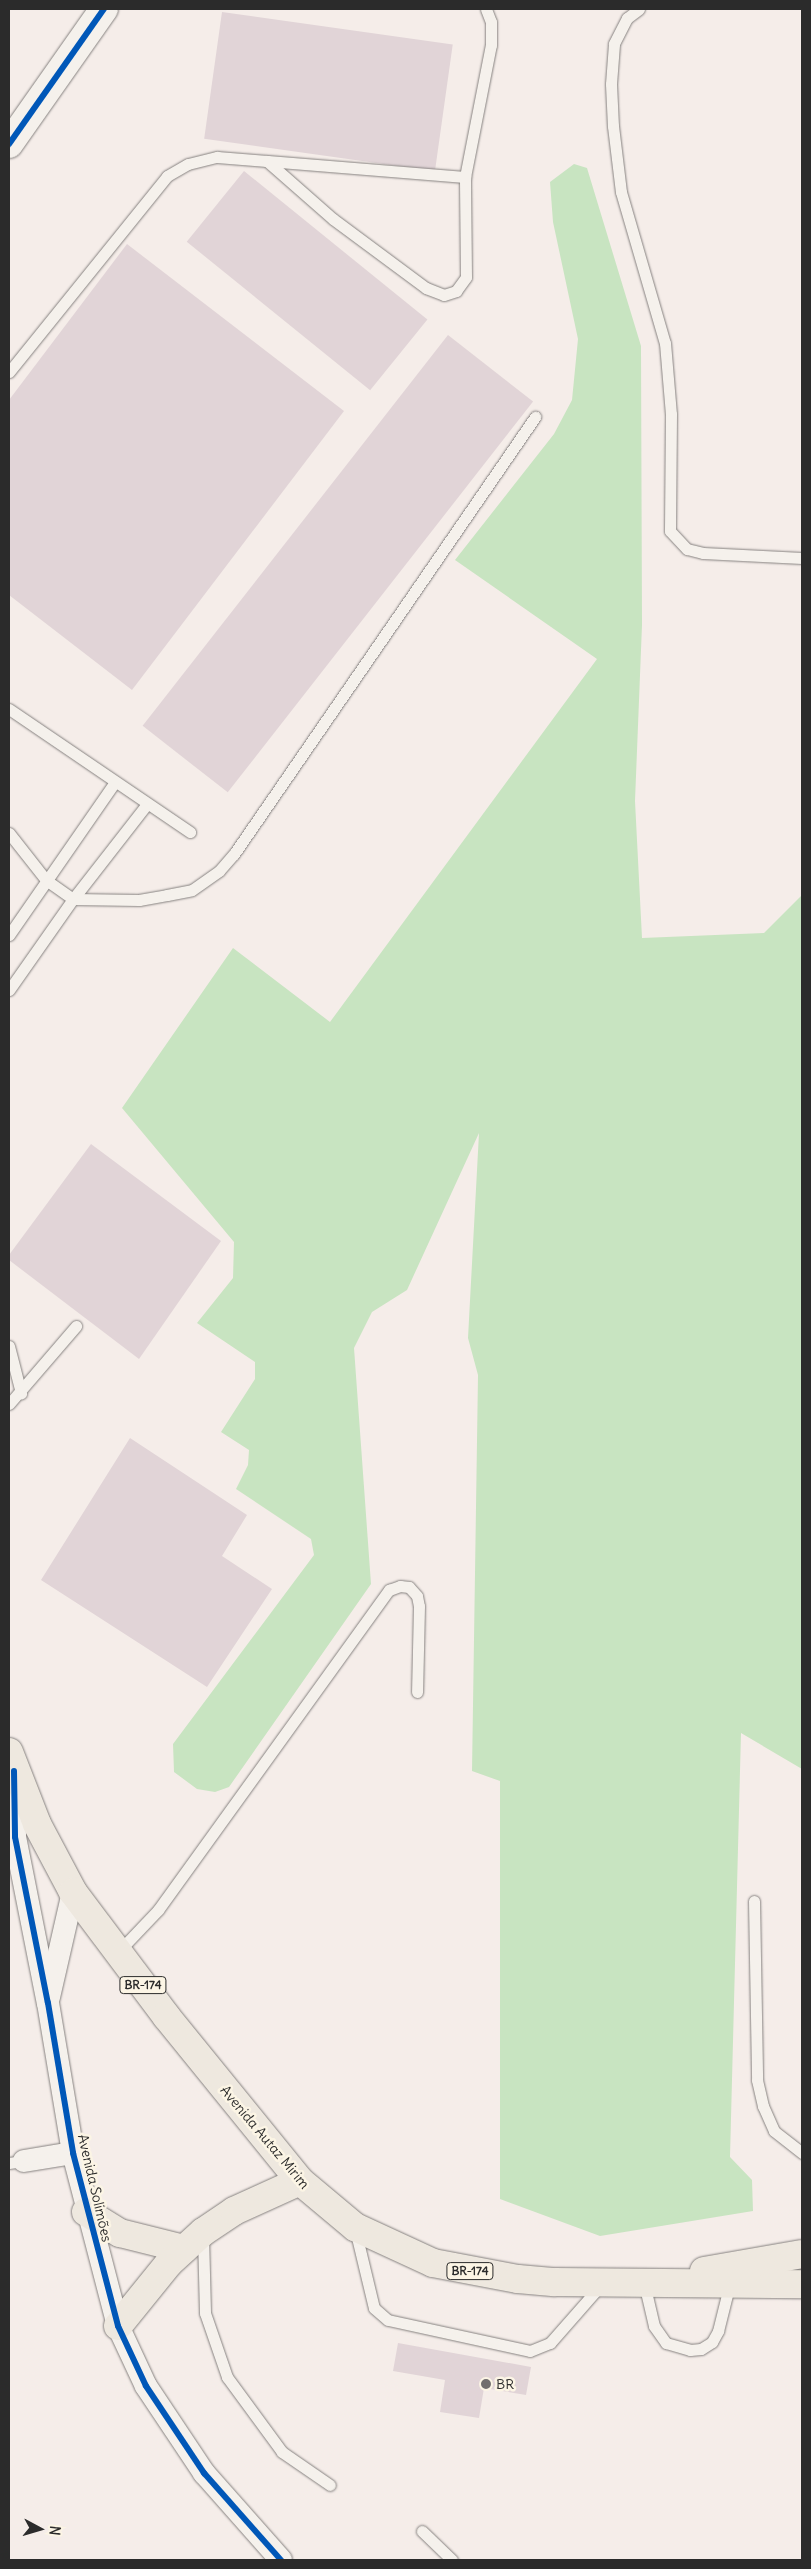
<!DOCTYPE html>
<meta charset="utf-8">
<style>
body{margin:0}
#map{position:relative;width:811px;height:2569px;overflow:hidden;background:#f5ede9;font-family:Delius,sans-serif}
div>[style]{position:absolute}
.green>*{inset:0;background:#c8e4c1}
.building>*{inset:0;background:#e1d4d7;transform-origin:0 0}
.roads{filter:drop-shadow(0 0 1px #868280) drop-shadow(0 0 1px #868280)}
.lane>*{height:11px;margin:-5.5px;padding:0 5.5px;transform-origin:5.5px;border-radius:5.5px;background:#f5f1ec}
.street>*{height:22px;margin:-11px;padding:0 11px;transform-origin:11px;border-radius:11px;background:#f5f1ec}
.secondary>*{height:28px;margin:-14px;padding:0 14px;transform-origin:14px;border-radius:14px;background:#f5f1ec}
.primary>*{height:28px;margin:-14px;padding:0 14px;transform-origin:14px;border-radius:14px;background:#eee8df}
.cycleway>*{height:6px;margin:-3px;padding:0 3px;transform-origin:3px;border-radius:3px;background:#0057b8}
.dots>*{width:14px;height:14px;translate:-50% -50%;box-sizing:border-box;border:2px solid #fcf5e5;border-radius:50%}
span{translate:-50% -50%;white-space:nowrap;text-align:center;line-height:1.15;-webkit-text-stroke:5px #fcf5e5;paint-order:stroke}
.shield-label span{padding:1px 4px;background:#fcf5e5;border:1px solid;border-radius:4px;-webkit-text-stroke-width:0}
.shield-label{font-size:12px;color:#2b2b2b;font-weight:700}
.street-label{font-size:14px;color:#2b2b2b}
.poi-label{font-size:14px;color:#2b2b2b}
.left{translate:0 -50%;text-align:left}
.frame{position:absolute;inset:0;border:10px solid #2b2b2b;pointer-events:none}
.north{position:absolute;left:15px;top:2504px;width:50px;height:50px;-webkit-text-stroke:4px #fcf5e5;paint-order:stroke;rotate:96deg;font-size:14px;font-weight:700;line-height:20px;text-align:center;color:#2b2b2b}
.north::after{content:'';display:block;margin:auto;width:18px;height:22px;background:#2b2b2b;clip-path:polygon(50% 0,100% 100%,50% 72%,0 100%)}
</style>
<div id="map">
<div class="green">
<i style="clip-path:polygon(574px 164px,587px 168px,641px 346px,642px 625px,635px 801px,642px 938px,764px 933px,802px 895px,802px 1769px,741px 1733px,730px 2157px,752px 2180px,753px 2211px,600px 2236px,500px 2199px,500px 1781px,472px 1771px,478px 1375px,468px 1338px,479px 1133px,407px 1290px,372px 1312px,354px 1348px,371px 1584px,229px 1787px,215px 1792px,197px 1789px,174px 1772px,173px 1744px,314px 1555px,311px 1539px,236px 1489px,248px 1465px,249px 1450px,221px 1432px,255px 1379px,255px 1362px,197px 1323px,233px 1278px,234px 1242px,122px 1108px,233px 948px,330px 1022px,597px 659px,455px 560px,554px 434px,572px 400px,578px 339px,553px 222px,550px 182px)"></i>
</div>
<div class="building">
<i style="left:222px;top:12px;width:233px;height:128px;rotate:8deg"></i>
<i style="left:244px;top:171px;width:236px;height:91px;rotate:39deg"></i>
<i style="clip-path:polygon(127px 244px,344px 411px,132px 690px,9px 595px,9px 400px)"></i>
<i style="left:448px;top:335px;width:108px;height:496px;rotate:38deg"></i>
<i style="clip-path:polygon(91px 1144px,221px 1241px,139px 1359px,9px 1260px,9px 1255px)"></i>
<i style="clip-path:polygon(130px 1438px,247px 1515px,222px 1556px,272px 1589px,207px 1687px,41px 1580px)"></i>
<i style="clip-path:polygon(398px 2343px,531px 2367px,526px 2395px,484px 2388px,479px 2418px,440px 2412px,445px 2380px,393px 2371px)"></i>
</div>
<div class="roads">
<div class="lane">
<i style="left:639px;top:9px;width:15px;rotate:143deg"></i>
<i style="left:627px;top:18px;width:29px;rotate:117deg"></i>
<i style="left:614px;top:44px;width:40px;rotate:94.3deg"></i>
<i style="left:611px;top:84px;width:42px;rotate:87.3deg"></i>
<i style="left:613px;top:126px;width:66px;rotate:83.1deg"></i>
<i style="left:621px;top:192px;width:157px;rotate:73.8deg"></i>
<i style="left:665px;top:343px;width:71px;rotate:85.2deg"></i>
<i style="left:671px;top:414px;width:117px;rotate:90.5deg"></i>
<i style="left:670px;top:531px;width:25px;rotate:47deg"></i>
<i style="left:687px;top:549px;width:16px;rotate:14deg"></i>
<i style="left:703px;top:553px;width:99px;rotate:2.9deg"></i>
<i style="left:267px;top:161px;width:199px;rotate:4.6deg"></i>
<i style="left:9px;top:372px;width:252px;rotate:-51.1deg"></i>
<i style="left:167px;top:176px;width:24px;rotate:-30deg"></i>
<i style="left:188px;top:164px;width:30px;rotate:-14deg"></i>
<i style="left:217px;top:157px;width:50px;rotate:4.6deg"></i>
<i style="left:267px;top:161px;width:88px;rotate:41.3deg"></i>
<i style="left:333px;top:219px;width:116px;rotate:36.6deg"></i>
<i style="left:426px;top:288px;width:19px;rotate:21deg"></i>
<i style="left:444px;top:295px;width:13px;rotate:-18deg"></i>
<i style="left:456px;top:291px;width:17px;rotate:-54deg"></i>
<i style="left:466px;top:277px;width:100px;rotate:-90.6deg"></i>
<i style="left:465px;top:177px;width:135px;rotate:-78.9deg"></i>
<i style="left:491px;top:45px;width:23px;rotate:-90deg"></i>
<i style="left:491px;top:22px;width:14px;rotate:-111deg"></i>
<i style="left:9px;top:709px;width:219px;rotate:34.2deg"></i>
<i style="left:9px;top:833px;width:60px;rotate:51.8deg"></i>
<i style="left:46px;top:880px;width:33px;rotate:35deg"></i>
<i style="left:73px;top:899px;width:66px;rotate:0.9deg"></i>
<i style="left:139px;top:900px;width:28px;rotate:-10deg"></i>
<i style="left:167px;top:895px;width:25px;rotate:-11deg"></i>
<i style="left:192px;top:890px;width:33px;rotate:-35deg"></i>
<i style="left:219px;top:871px;width:23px;rotate:-49deg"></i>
<i style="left:234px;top:854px;width:531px;rotate:-55.44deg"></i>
<i style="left:9px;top:935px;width:186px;rotate:-55.3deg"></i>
<i style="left:9px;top:990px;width:111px;rotate:-54.9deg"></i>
<i style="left:73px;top:899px;width:120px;rotate:-52.1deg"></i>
<i style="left:9px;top:1346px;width:49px;rotate:75.7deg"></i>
<i style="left:9px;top:1404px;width:103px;rotate:-49.3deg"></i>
<i style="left:754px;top:1901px;width:179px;rotate:89deg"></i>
<i style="left:757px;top:2080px;width:27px;rotate:77deg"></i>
<i style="left:763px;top:2106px;width:27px;rotate:66deg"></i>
<i style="left:774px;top:2131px;width:36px;rotate:38deg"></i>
<i style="left:118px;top:1952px;width:58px;rotate:-46.4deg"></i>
<i style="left:158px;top:1910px;width:395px;rotate:-54.2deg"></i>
<i style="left:389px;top:1590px;width:12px;rotate:-20deg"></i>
<i style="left:400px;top:1586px;width:9px;rotate:6deg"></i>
<i style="left:409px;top:1587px;width:12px;rotate:48deg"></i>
<i style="left:417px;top:1596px;width:10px;rotate:79deg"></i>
<i style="left:419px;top:1606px;width:86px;rotate:91.3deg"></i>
<i style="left:9px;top:2163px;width:15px;rotate:-8deg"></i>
<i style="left:355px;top:2229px;width:81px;rotate:76.5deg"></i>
<i style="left:374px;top:2308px;width:18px;rotate:41deg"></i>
<i style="left:388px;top:2320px;width:145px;rotate:12.3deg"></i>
<i style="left:530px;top:2351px;width:22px;rotate:-22deg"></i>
<i style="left:550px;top:2343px;width:77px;rotate:-48.7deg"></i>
<i style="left:203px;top:2236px;width:77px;rotate:88.5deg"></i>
<i style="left:205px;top:2313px;width:68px;rotate:71deg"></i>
<i style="left:227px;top:2377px;width:93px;rotate:53.7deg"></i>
<i style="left:282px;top:2452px;width:58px;rotate:34.5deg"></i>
<i style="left:644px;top:2283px;width:44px;rotate:76.9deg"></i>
<i style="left:654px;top:2326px;width:21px;rotate:55deg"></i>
<i style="left:666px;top:2343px;width:25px;rotate:16deg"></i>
<i style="left:690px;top:2350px;width:11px;rotate:-5deg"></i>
<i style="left:701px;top:2349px;width:13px;rotate:-32deg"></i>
<i style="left:712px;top:2342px;width:13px;rotate:-61deg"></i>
<i style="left:718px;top:2331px;width:49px;rotate:-76deg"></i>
<i style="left:422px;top:2531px;width:42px;rotate:44deg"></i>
</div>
<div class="street">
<i style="left:14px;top:1773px;width:64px;rotate:89.1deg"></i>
<i style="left:15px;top:1837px;width:169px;rotate:78.8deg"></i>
<i style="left:48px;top:2003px;width:152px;rotate:80.5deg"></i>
<i style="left:73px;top:2153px;width:179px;rotate:75.4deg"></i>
<i style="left:118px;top:2326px;width:66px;rotate:65deg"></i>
<i style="left:146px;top:2386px;width:105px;rotate:56.3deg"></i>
<i style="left:204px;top:2473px;width:116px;rotate:48.5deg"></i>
<i style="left:49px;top:1997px;width:108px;rotate:-77.1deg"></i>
<i style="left:24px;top:2161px;width:50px;rotate:-9.3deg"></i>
</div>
<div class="secondary">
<i style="left:9px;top:144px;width:165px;rotate:-54.9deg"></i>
</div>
<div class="primary">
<i style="left:9px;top:1752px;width:77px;rotate:68.7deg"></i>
<i style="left:37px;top:1824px;width:77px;rotate:62.1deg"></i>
<i style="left:73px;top:1892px;width:155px;rotate:53.1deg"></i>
<i style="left:166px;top:2016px;width:213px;rotate:50.9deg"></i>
<i style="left:300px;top:2181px;width:72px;rotate:39.9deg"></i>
<i style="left:355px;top:2227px;width:86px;rotate:24.8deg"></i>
<i style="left:433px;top:2263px;width:86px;rotate:10.7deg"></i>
<i style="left:518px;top:2279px;width:37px;rotate:5deg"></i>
<i style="left:555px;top:2282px;width:247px;rotate:0.5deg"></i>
<i style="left:86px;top:2212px;width:40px;rotate:32deg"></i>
<i style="left:120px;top:2233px;width:66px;rotate:14deg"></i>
<i style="left:704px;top:2271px;width:99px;rotate:-9.8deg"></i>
<i style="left:118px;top:2326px;width:81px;rotate:-51deg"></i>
<i style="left:169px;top:2263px;width:46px;rotate:-42.4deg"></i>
<i style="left:203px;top:2232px;width:37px;rotate:-34deg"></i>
<i style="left:234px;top:2211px;width:72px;rotate:-24.4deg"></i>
</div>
</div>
<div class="cycleway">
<i style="left:9px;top:144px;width:165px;rotate:-54.9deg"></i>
<i style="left:14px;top:1771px;width:66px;rotate:89.1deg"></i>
<i style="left:15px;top:1837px;width:169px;rotate:78.8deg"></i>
<i style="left:48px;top:2003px;width:152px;rotate:80.5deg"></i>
<i style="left:73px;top:2153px;width:179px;rotate:75.4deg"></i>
<i style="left:118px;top:2326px;width:66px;rotate:65deg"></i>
<i style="left:146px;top:2386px;width:105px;rotate:56.3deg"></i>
<i style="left:204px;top:2473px;width:116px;rotate:48.5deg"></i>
</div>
<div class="dots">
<i style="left:486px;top:2384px;background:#726f6e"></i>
</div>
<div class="shield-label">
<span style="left:143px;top:1985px">BR-174</span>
<span style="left:470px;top:2271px">BR-174</span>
</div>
<div class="street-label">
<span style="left:265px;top:2137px;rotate:50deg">Avenida Autaz Mirim</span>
<span style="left:95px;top:2188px;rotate:77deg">Avenida Solimões</span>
</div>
<div class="poi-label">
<span class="left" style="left:496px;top:2384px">BR</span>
</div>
<div class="frame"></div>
<div class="north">N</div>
</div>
